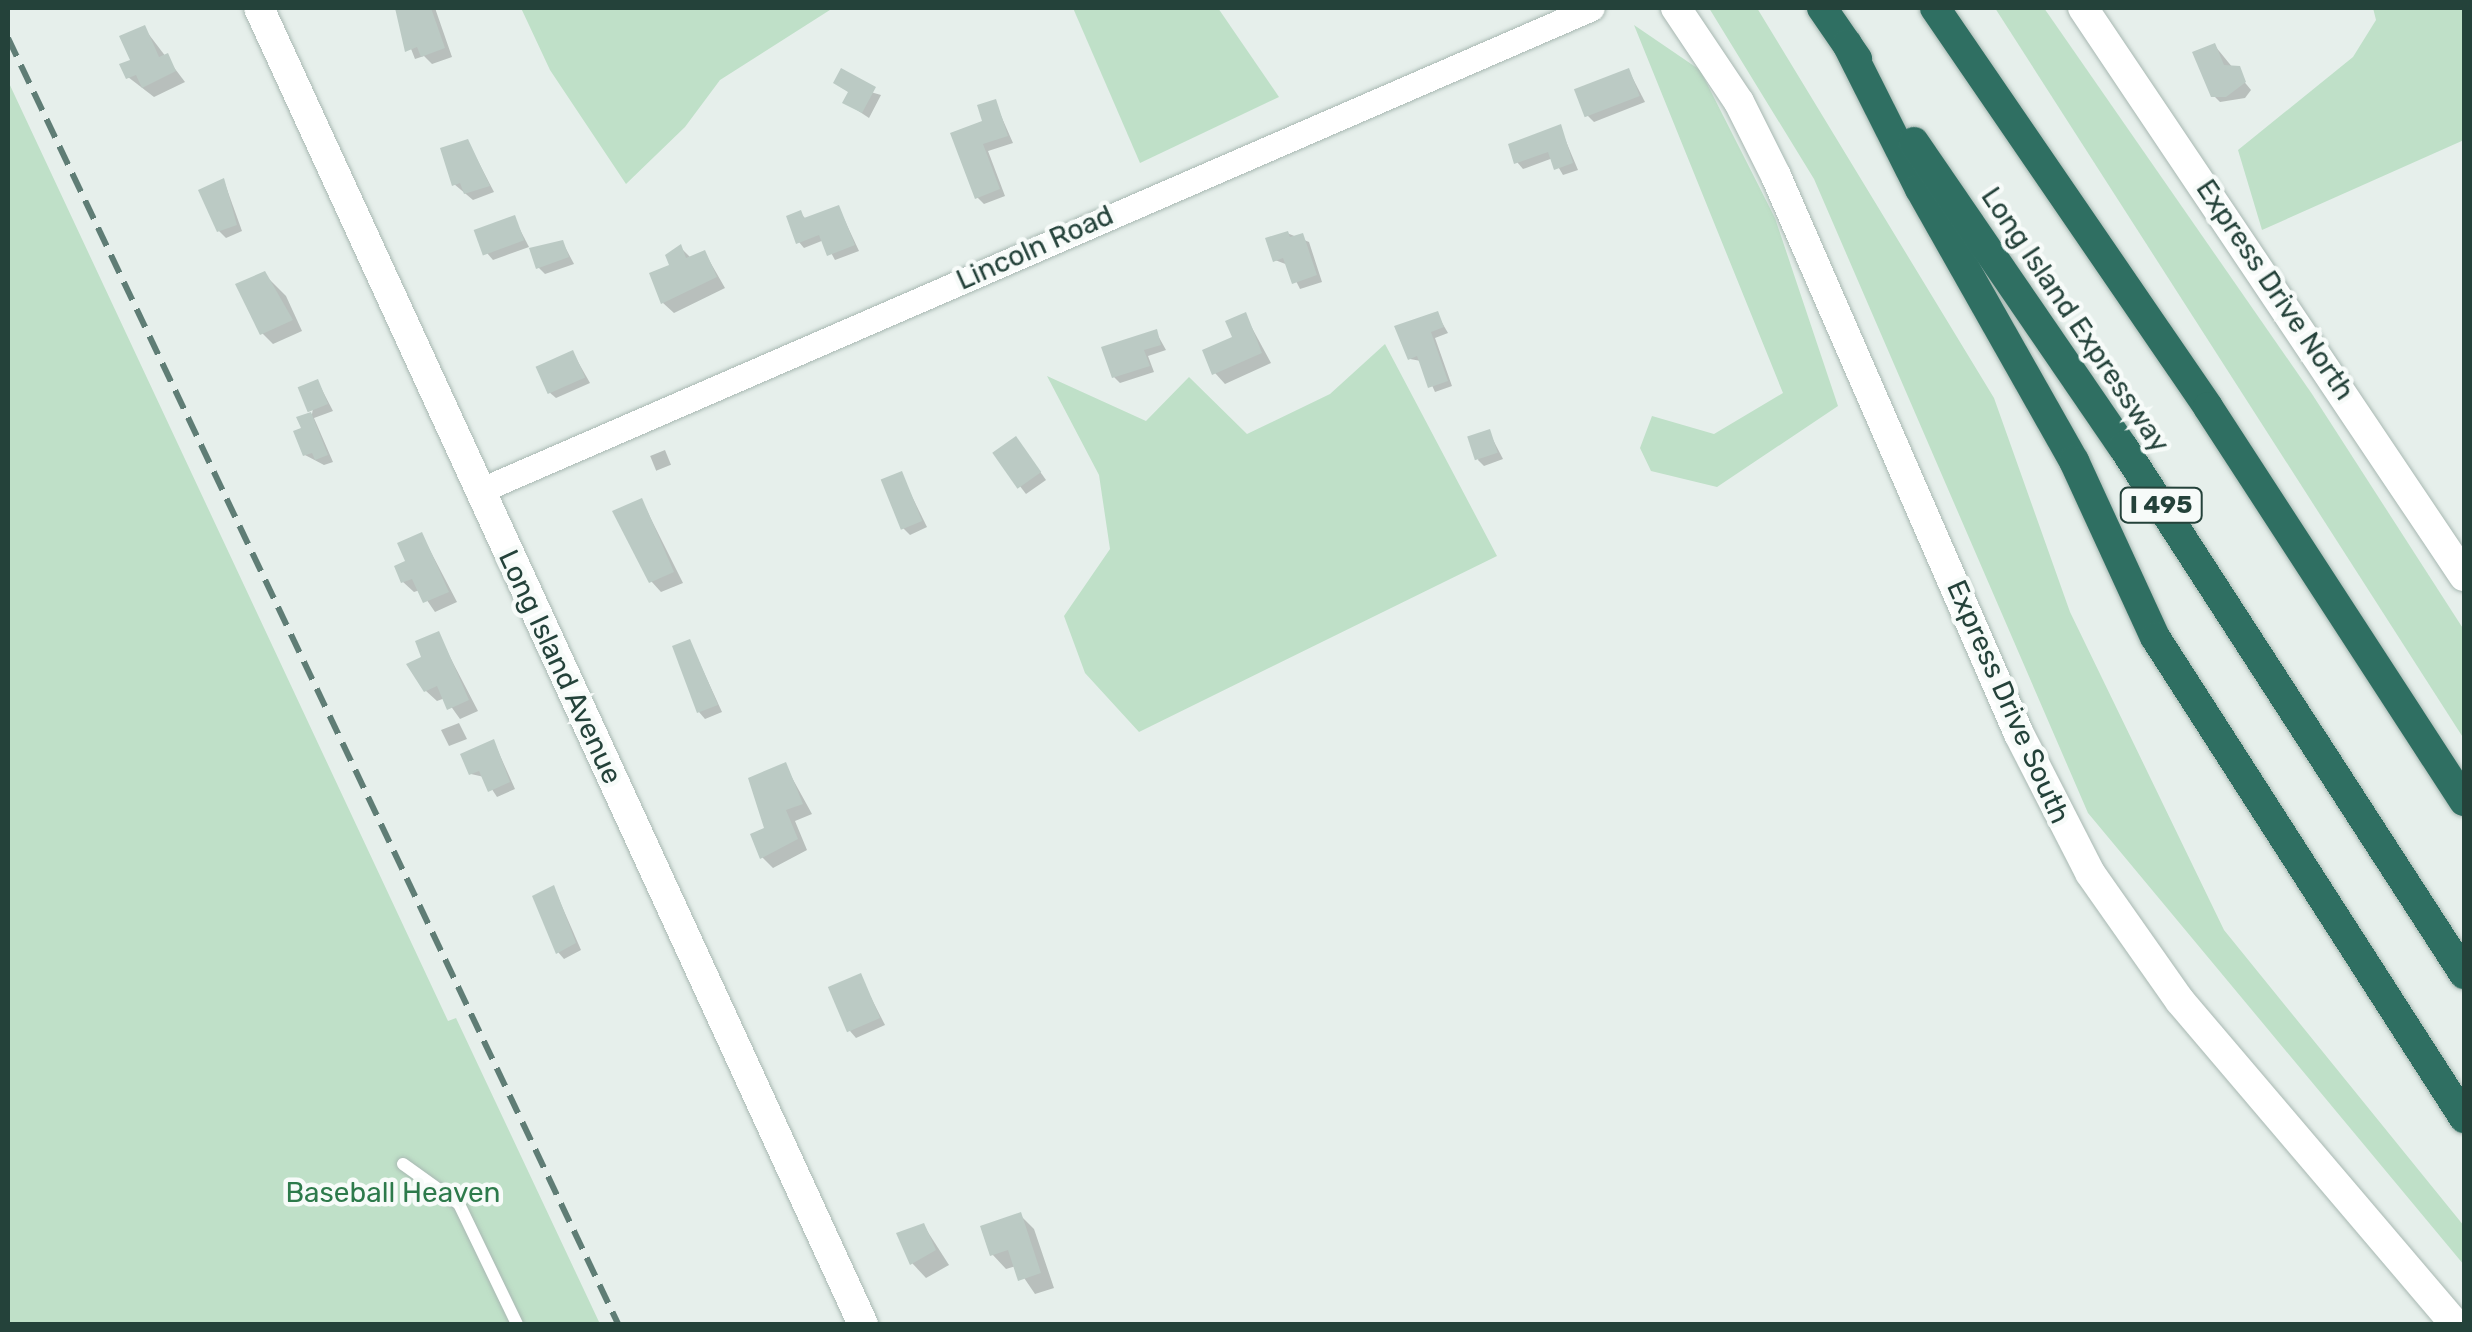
<!DOCTYPE html>
<style>
body{margin:0}
#map{position:relative;width:2472px;height:1332px;overflow:hidden;background:#e6efeb;font-family:Rubik,sans-serif}
div>[style]{position:absolute}
.green>*{inset:0;background:#bfe0c8}
.shadow>*{inset:0;background:#0003;transform-origin:0 0}
.building>*{inset:0;background:#bbcac4;transform-origin:0 0}
.roads{filter:drop-shadow(0 0 2px #a8b8b2) drop-shadow(0 0 2px #a8b8b2)}
.service>*{height:12px;margin:-6px;padding:0 6px;transform-origin:6px;border-radius:6px;background:#fff}
.minor>*{height:25px;margin:-12.5px;padding:0 12.5px;transform-origin:12.5px;border-radius:12.5px;background:#fff}
.tertiary>*{height:30px;margin:-15px;padding:0 15px;transform-origin:15px;border-radius:15px;background:#fff}
.secondary>*{height:30px;margin:-15px;padding:0 15px;transform-origin:15px;border-radius:15px;background:#fff}
.motorway>*{height:30px;margin:-15px;padding:0 15px;transform-origin:15px;border-radius:15px;background:#2f6f62}
.rail>*{height:6px;margin-top:-3px;transform-origin:0;background:repeating-linear-gradient(90deg,#5f7d75 0 20px,transparent 0 30px)}
span{translate:-50% -50%;white-space:nowrap;text-align:center;line-height:1.15;-webkit-text-stroke:9px #f7fbf9;paint-order:stroke}
.shield-label span{padding:2px 8px;background:#f7fbf9;border:2px solid;border-radius:8px;-webkit-text-stroke-width:0}
.shield-label{font-size:25px;color:#24423a;font-weight:700}
.street-label{font-size:28px;color:#24423a}
.park-label{font-size:28px;color:#2d7a4b}
.frame{position:absolute;inset:0;border:10px solid #24423a;pointer-events:none}
</style>
<div id="map">
<div class="green">
<i style="clip-path:polygon(521px 8px,833px 8px,720px 80px,685px 127px,626px 184px,550px 70px)"></i>
<i style="clip-path:polygon(1073px 8px,1218px 8px,1279px 97px,1140px 163px)"></i>
<i style="clip-path:polygon(1709px 8px,1757px 8px,1994px 398px,2070px 612px,2224px 930px,2464px 1226px,2464px 1265px,2088px 813px,1814px 179px)"></i>
<i style="clip-path:polygon(1995px 8px,2044px 8px,2312px 394px,2464px 630px,2464px 739px)"></i>
<i style="clip-path:polygon(2373px 8px,2464px 8px,2464px 140px,2262px 230px,2238px 150px,2353px 57px,2376px 20px)"></i>
<i style="clip-path:polygon(1634px 25px,1700px 70px,1775px 218px,1838px 406px,1717px 487px,1651px 471px,1640px 448px,1652px 416px,1714px 434px,1783px 393px)"></i>
<i style="clip-path:polygon(8px 81px,448px 1021px,456px 1018px,600px 1324px,8px 1324px)"></i>
<i style="clip-path:polygon(1385px 344px,1497px 556px,1139px 732px,1085px 673px,1064px 616px,1110px 549px,1099px 475px,1047px 376px,1146px 421px,1189px 377px,1247px 434px,1330px 394px)"></i>
</div>
<div class="shadow">
<i style="clip-path:polygon(395px 8px,435px 8px,452px 57px,432px 64px,424px 56px,415px 59px)"></i>
<i style="clip-path:polygon(144px 28px,185px 82px,154px 97px,128px 77px)"></i>
<i style="clip-path:polygon(2215px 46px,2251px 90px,2245px 98px,2220px 102px,2213px 95px)"></i>
<i style="clip-path:polygon(1629px 71px,1645px 102px,1594px 122px,1587px 115px)"></i>
<i style="clip-path:polygon(836px 82px,881px 95px,869px 118px,845px 102px,850px 93px)"></i>
<i style="clip-path:polygon(995px 102px,1013px 143px,988px 151px,1005px 196px,984px 204px,977px 197px,985px 123px)"></i>
<i style="clip-path:polygon(1560px 127px,1578px 170px,1563px 175px,1553px 158px,1523px 169px,1517px 162px)"></i>
<i style="clip-path:polygon(468px 142px,494px 192px,473px 200px,454px 184px)"></i>
<i style="clip-path:polygon(224px 181px,242px 231px,226px 238px,219px 231px)"></i>
<i style="clip-path:polygon(839px 208px,859px 251px,835px 260px,824px 240px,804px 248px,799px 242px,800px 213px,807px 220px)"></i>
<i style="clip-path:polygon(514px 218px,529px 247px,493px 260px,487px 253px)"></i>
<i style="clip-path:polygon(1287px 233px,1309px 242px,1322px 282px,1300px 289px,1288px 265px,1275px 260px)"></i>
<i style="clip-path:polygon(563px 243px,574px 264px,545px 274px,538px 267px)"></i>
<i style="clip-path:polygon(680px 247px,692px 259px,705px 253px,725px 288px,674px 313px,663px 303px)"></i>
<i style="clip-path:polygon(264px 274px,286px 296px,302px 331px,273px 344px,262px 333px)"></i>
<i style="clip-path:polygon(1437px 314px,1448px 333px,1435px 338px,1452px 386px,1435px 392px,1421px 361px,1410px 359px)"></i>
<i style="clip-path:polygon(1245px 315px,1271px 363px,1225px 384px,1215px 373px)"></i>
<i style="clip-path:polygon(1156px 332px,1166px 350px,1148px 356px,1154px 372px,1120px 383px,1114px 377px)"></i>
<i style="clip-path:polygon(573px 353px,590px 383px,556px 398px,549px 392px)"></i>
<i style="clip-path:polygon(318px 382px,333px 411px,314px 418px,333px 462px,324px 465px,305px 455px,300px 418px,312px 414px)"></i>
<i style="clip-path:polygon(1489px 432px,1503px 459px,1484px 466px,1478px 460px)"></i>
<i style="clip-path:polygon(1022px 446px,1046px 480px,1026px 494px,995px 454px)"></i>
<i style="left:665px;top:450px;width:16px;height:16px;rotate:68deg"></i>
<i style="clip-path:polygon(901px 474px,927px 527px,910px 535px,903px 528px)"></i>
<i style="clip-path:polygon(642px 501px,683px 583px,661px 592px,651px 581px)"></i>
<i style="clip-path:polygon(422px 535px,457px 602px,435px 612px,420px 590px,414px 592px,403px 582px)"></i>
<i style="clip-path:polygon(438px 634px,478px 711px,460px 719px,445px 698px,437px 701px,426px 691px,424px 659px)"></i>
<i style="clip-path:polygon(690px 642px,722px 712px,705px 719px,699px 712px)"></i>
<i style="clip-path:polygon(459px 723px,467px 739px,449px 746px,441px 730px)"></i>
<i style="clip-path:polygon(494px 742px,515px 789px,497px 797px,484px 777px,471px 774px)"></i>
<i style="clip-path:polygon(785px 765px,812px 814px,795px 821px,807px 850px,773px 868px,762px 857px)"></i>
<i style="clip-path:polygon(554px 888px,581px 950px,564px 959px,558px 952px)"></i>
<i style="clip-path:polygon(860px 976px,885px 1025px,856px 1038px,850px 1031px)"></i>
<i style="clip-path:polygon(1020px 1215px,1034px 1229px,1054px 1288px,1035px 1294px,1016px 1266px,1006px 1269px,992px 1254px)"></i>
<i style="clip-path:polygon(924px 1226px,949px 1265px,926px 1278px,912px 1263px)"></i>
</div>
<div class="building">
<i style="clip-path:polygon(395px 8px,431px 8px,445px 48px,421px 57px,417px 47px,405px 52px)"></i>
<i style="clip-path:polygon(145px 25px,159px 57px,168px 53px,176px 71px,142px 88px,136px 75px,126px 79px,119px 64px,130px 60px,119px 36px)"></i>
<i style="clip-path:polygon(2215px 43px,2224px 65px,2240px 66px,2246px 82px,2226px 97px,2211px 97px,2192px 52px)"></i>
<i style="clip-path:polygon(841px 68px,876px 87px,862px 113px,842px 103px,848px 92px,833px 83px)"></i>
<i style="left:1629px;top:68px;width:30px;height:59px;rotate:69deg"></i>
<i style="clip-path:polygon(996px 99px,1008px 136px,983px 144px,1000px 189px,975px 199px,950px 133px,982px 121px,977px 105px)"></i>
<i style="clip-path:polygon(1561px 124px,1573px 163px,1554px 170px,1548px 152px,1514px 164px,1508px 144px)"></i>
<i style="clip-path:polygon(468px 139px,490px 186px,464px 194px,460px 183px,452px 186px,440px 148px)"></i>
<i style="clip-path:polygon(224px 178px,237px 225px,217px 232px,198px 190px)"></i>
<i style="clip-path:polygon(839px 205px,855px 245px,827px 256px,819px 235px,796px 244px,786px 216px,801px 210px,804px 218px)"></i>
<i style="left:515px;top:215px;width:27px;height:44px;rotate:70deg"></i>
<i style="clip-path:polygon(1288px 231px,1290px 237px,1303px 233px,1317px 275px,1292px 284px,1283px 258px,1273px 262px,1265px 238px)"></i>
<i style="clip-path:polygon(563px 240px,569px 257px,536px 269px,529px 248px)"></i>
<i style="clip-path:polygon(681px 244px,686px 258px,705px 250px,717px 277px,661px 304px,649px 273px,669px 265px,665px 255px)"></i>
<i style="clip-path:polygon(265px 271px,293px 320px,260px 335px,235px 284px)"></i>
<i style="clip-path:polygon(1438px 311px,1444px 327px,1431px 332px,1448px 381px,1428px 388px,1417px 356px,1408px 360px,1394px 326px)"></i>
<i style="clip-path:polygon(1246px 312px,1262px 353px,1212px 375px,1202px 350px,1232px 337px,1225px 321px)"></i>
<i style="clip-path:polygon(1157px 329px,1161px 345px,1144px 350px,1150px 366px,1112px 378px,1101px 347px)"></i>
<i style="left:573px;top:350px;width:30px;height:41px;rotate:66deg"></i>
<i style="left:318px;top:379px;width:27px;height:22px;rotate:68deg"></i>
<i style="clip-path:polygon(311px 412px,328px 455px,315px 460px,312px 453px,303px 456px,293px 431px,301px 428px,296px 417px)"></i>
<i style="left:1490px;top:429px;width:25px;height:24px;rotate:72deg"></i>
<i style="left:1016px;top:436px;width:44px;height:29px;rotate:55deg"></i>
<i style="left:902px;top:471px;width:54px;height:23px;rotate:68deg"></i>
<i style="clip-path:polygon(642px 498px,674px 572px,649px 583px,612px 511px)"></i>
<i style="clip-path:polygon(422px 532px,449px 592px,423px 603px,412px 579px,401px 583px,394px 566px,405px 561px,397px 543px)"></i>
<i style="clip-path:polygon(439px 631px,469px 700px,447px 710px,437px 686px,424px 692px,406px 664px,421px 657px,415px 641px)"></i>
<i style="clip-path:polygon(690px 639px,718px 705px,697px 713px,672px 646px)"></i>
<i style="clip-path:polygon(494px 739px,510px 782px,488px 792px,479px 771px,469px 775px,460px 754px)"></i>
<i style="clip-path:polygon(786px 762px,803px 804px,786px 810px,798px 839px,760px 859px,750px 834px,764px 828px,748px 778px)"></i>
<i style="clip-path:polygon(554px 885px,576px 943px,556px 954px,532px 896px)"></i>
<i style="left:861px;top:973px;width:49px;height:36px;rotate:67deg"></i>
<i style="clip-path:polygon(1021px 1212px,1041px 1273px,1018px 1281px,1008px 1250px,990px 1256px,980px 1226px)"></i>
<i style="clip-path:polygon(924px 1223px,936px 1250px,910px 1265px,896px 1233px)"></i>
</div>
<div class="roads">
<div class="service">
<i style="left:403px;top:1164px;width:69px;rotate:35.5deg"></i>
<i style="left:459px;top:1204px;width:133px;rotate:64.2deg"></i>
</div>
<div class="minor">
<i style="left:479px;top:491px;width:1213px;rotate:-23.46deg"></i>
</div>
<div class="tertiary">
<i style="left:259px;top:8px;width:1448px;rotate:65.35deg"></i>
</div>
<div class="secondary">
<i style="left:1676px;top:8px;width:113px;rotate:56.2deg"></i>
<i style="left:1739px;top:102px;width:83px;rotate:63.4deg"></i>
<i style="left:1776px;top:176px;width:609px;rotate:66.47deg"></i>
<i style="left:2019px;top:734px;width:156px;rotate:62.9deg"></i>
<i style="left:2090px;top:873px;width:156px;rotate:54.9deg"></i>
<i style="left:2180px;top:1001px;width:424px;rotate:49.6deg"></i>
<i style="left:2083px;top:8px;width:684px;rotate:56.15deg"></i>
</div>
<div class="motorway">
<i style="left:1822px;top:8px;width:62px;rotate:55.5deg"></i>
<i style="left:1935px;top:8px;width:483px;rotate:55.6deg"></i>
<i style="left:2208px;top:407px;width:470px;rotate:57deg"></i>
<i style="left:1847px;top:44px;width:162px;rotate:63.3deg"></i>
<i style="left:1920px;top:189px;width:313px;rotate:60.5deg"></i>
<i style="left:2074px;top:461px;width:194px;rotate:65.3deg"></i>
<i style="left:2155px;top:637px;width:572px;rotate:57.28deg"></i>
<i style="left:1914px;top:142px;width:370px;rotate:55.6deg"></i>
<i style="left:2123px;top:447px;width:628px;rotate:57.09deg"></i>
</div>
</div>
<div class="rail">
<i style="left:8px;top:38px;width:1423px;rotate:64.62deg"></i>
</div>
<div class="shield-label">
<span style="left:2161px;top:505px">I 495</span>
</div>
<div class="street-label">
<span style="left:1035px;top:248px;rotate:-24deg">Lincoln Road</span>
<span style="left:2275px;top:290px;rotate:56deg">Express Drive North</span>
<span style="left:2075px;top:320px;rotate:56deg">Long Island Expressway</span>
<span style="left:560px;top:667px;rotate:65deg">Long Island Avenue</span>
<span style="left:2008px;top:702px;rotate:66deg">Express Drive South</span>
</div>
<div class="park-label">
<span style="left:393px;top:1193px">Baseball Heaven</span>
</div>
<div class="frame"></div>
</div>
